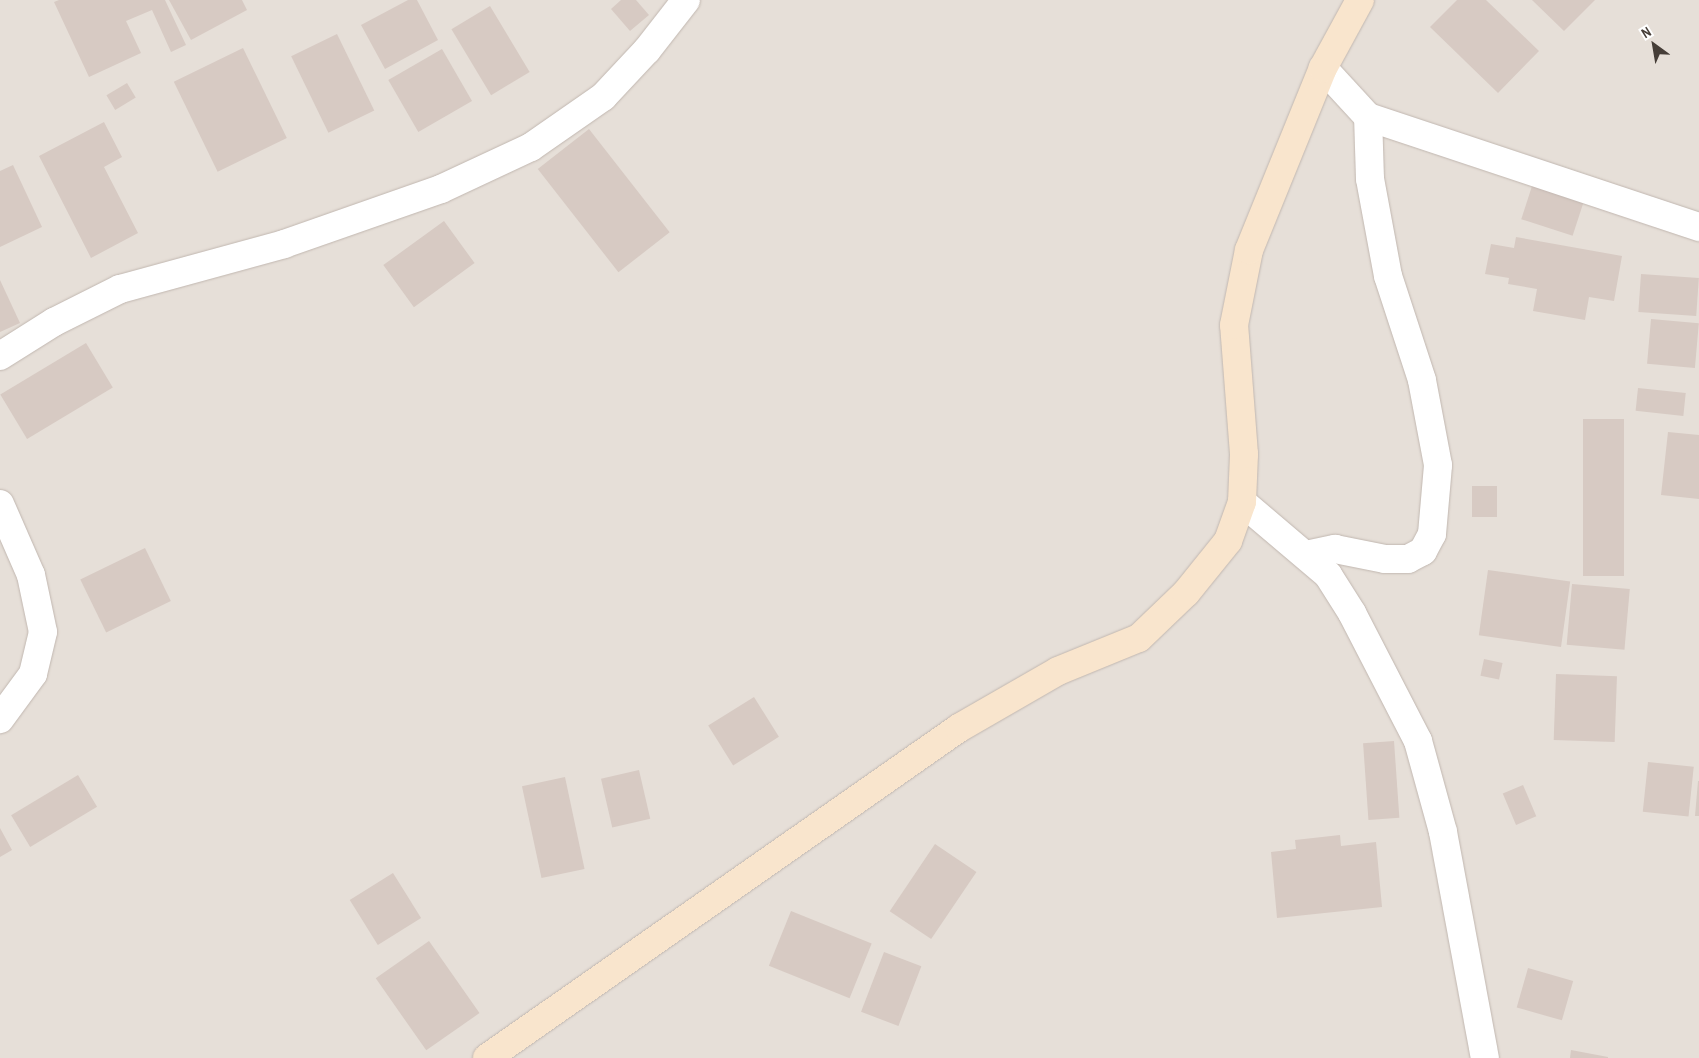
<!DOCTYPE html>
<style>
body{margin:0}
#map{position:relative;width:1699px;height:1058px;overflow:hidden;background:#f3eee9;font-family:"Archivo Narrow",sans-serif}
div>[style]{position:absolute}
.residential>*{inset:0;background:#e6dfd8;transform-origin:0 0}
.building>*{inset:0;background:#d7cac3;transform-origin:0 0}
.roads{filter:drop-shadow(0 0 1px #c1b7b0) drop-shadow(0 0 1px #c1b7b0)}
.street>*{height:28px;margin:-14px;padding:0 14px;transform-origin:14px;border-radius:14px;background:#fff}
.secondary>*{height:28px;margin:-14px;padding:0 14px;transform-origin:14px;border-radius:14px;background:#f9e5cd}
span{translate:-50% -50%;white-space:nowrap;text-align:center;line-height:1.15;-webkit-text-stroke:5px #fff;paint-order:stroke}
.north{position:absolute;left:1629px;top:20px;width:50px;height:50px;-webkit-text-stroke:4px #fff;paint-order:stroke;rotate:328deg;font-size:14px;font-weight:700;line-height:20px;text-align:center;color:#463e38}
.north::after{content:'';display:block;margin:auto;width:18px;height:22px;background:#463e38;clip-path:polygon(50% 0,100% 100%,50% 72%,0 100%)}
</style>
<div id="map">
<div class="residential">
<i style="left:0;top:0;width:1699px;height:1058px"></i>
</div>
<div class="building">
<i style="clip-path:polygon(59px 0,165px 0,186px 45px,171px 52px,152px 10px,126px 21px,141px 53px,89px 77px,54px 2px)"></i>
<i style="clip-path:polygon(169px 0,242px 0,247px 10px,191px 40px)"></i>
<i style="clip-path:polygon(408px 0,417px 0,438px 40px,385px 69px,361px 25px)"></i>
<i style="clip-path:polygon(621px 0,636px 0,649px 15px,630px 31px,611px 9px)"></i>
<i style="clip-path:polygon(1457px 0,1486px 0,1539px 51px,1498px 93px,1430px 27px)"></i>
<i style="clip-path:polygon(1532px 0,1595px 0,1564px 31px)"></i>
<i style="left:490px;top:6px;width:77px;height:45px;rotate:59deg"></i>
<i style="left:337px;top:34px;width:85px;height:51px;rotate:64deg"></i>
<i style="left:243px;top:48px;width:100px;height:77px;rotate:64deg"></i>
<i style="left:442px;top:49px;width:60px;height:62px;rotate:60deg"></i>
<i style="left:127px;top:83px;width:17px;height:24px;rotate:59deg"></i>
<i style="clip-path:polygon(104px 122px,122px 157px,104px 167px,138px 233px,91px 258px,39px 156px)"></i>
<i style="left:589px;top:129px;width:131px;height:65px;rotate:52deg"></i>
<i style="clip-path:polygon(13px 165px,42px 227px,0 247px,0 171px)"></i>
<i style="left:1533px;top:183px;width:54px;height:38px;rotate:18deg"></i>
<i style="left:444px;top:221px;width:52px;height:75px;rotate:54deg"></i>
<i style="clip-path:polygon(1516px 237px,1622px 256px,1614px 301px,1589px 297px,1585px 320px,1533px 311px,1537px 289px,1508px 284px,1509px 278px,1485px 274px,1491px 244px,1514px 248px)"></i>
<i style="left:1641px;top:274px;width:58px;height:38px;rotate:4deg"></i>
<i style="clip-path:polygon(0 280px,20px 323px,0 332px)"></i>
<i style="left:1651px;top:319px;width:48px;height:45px;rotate:5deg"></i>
<i style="left:86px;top:343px;width:52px;height:100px;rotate:59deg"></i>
<i style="left:1638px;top:388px;width:48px;height:23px;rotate:6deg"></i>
<i style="left:1583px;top:419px;width:41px;height:157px"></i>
<i style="clip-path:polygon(1668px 432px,1699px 435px,1699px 499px,1661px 495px)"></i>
<i style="left:1472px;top:486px;width:25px;height:31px"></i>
<i style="left:145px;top:548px;width:59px;height:72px;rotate:64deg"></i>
<i style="left:1488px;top:570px;width:83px;height:66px;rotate:8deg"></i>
<i style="left:1572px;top:584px;width:58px;height:61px;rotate:5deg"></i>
<i style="left:1484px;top:659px;width:19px;height:17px;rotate:12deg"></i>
<i style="left:1556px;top:674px;width:61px;height:66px;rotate:2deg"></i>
<i style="left:754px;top:697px;width:47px;height:54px;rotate:58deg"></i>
<i style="left:1394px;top:741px;width:77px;height:31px;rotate:86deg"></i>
<i style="left:1648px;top:762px;width:46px;height:50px;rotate:6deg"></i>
<i style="left:639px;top:770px;width:50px;height:39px;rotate:77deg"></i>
<i style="left:78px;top:775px;width:37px;height:78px;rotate:59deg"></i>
<i style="left:565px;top:777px;width:94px;height:44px;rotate:78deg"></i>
<i style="clip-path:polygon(1698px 781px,1699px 781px,1699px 816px,1695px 816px)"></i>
<i style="left:1523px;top:785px;width:34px;height:22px;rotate:67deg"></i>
<i style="clip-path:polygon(0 828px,12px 850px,0 857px)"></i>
<i style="clip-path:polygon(1340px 835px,1341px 846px,1376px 842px,1382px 907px,1277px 918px,1271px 852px,1296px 849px,1295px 840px)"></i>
<i style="left:935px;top:844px;width:50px;height:81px;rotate:34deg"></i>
<i style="left:393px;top:873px;width:53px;height:51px;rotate:58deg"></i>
<i style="left:791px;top:911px;width:87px;height:59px;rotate:22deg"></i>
<i style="left:429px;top:941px;width:88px;height:65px;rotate:55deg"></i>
<i style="left:884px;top:952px;width:40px;height:64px;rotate:21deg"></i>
<i style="left:1528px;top:968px;width:47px;height:41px;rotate:16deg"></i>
<i style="clip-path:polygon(1571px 1050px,1608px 1057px,1608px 1058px,1570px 1058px)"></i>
</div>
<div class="roads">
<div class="street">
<i style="left:1323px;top:68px;width:67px;rotate:47.4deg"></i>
<i style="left:1368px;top:117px;width:349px;rotate:18.4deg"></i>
<i style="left:0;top:356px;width:64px;rotate:-32.2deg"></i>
<i style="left:54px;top:322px;width:74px;rotate:-26.6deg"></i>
<i style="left:120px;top:289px;width:170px;rotate:-15.3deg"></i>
<i style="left:284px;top:244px;width:166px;rotate:-19.3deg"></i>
<i style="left:441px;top:189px;width:99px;rotate:-25deg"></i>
<i style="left:531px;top:147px;width:88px;rotate:-34.8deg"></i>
<i style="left:603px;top:97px;width:64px;rotate:-46.9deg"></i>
<i style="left:647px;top:50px;width:63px;rotate:-52deg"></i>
<i style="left:1242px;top:502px;width:113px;rotate:40.3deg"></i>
<i style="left:1328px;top:575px;width:45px;rotate:57.7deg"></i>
<i style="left:1352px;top:613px;width:144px;rotate:62.7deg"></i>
<i style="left:1418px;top:741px;width:94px;rotate:74.6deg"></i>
<i style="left:1443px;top:832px;width:230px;rotate:79.5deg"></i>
<i style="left:0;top:504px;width:77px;rotate:66.4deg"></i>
<i style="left:31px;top:575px;width:58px;rotate:78.1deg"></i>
<i style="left:43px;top:632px;width:43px;rotate:103.4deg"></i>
<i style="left:33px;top:674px;width:56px;rotate:126.3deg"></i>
<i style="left:1306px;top:555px;width:30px;rotate:-12deg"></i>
<i style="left:1335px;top:549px;width:51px;rotate:11.3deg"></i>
<i style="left:1385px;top:559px;width:23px"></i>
<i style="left:1408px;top:559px;width:17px;rotate:-28deg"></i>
<i style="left:1423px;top:551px;width:19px;rotate:-62deg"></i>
<i style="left:1432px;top:534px;width:69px;rotate:-85deg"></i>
<i style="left:1438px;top:465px;width:86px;rotate:-100.7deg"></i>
<i style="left:1422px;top:380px;width:109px;rotate:-108.1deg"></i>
<i style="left:1388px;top:276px;width:99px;rotate:-100.5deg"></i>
<i style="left:1370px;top:179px;width:62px;rotate:-91.8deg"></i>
</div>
<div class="secondary">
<i style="left:487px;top:1058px;width:576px;rotate:-34.96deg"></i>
<i style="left:959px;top:728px;width:114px;rotate:-29.9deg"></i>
<i style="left:1058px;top:671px;width:87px;rotate:-22.2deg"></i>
<i style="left:1139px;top:638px;width:65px;rotate:-43.8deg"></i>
<i style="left:1186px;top:593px;width:67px;rotate:-51.1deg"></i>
<i style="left:1228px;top:541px;width:41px;rotate:-70.3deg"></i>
<i style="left:1242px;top:502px;width:48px;rotate:-87.6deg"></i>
<i style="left:1244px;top:454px;width:129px;rotate:-94.4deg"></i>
<i style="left:1234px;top:325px;width:76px;rotate:-78.7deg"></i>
<i style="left:1249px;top:250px;width:196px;rotate:-67.9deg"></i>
<i style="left:1323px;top:68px;width:77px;rotate:-61.4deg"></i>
</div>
</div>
<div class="north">N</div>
</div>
